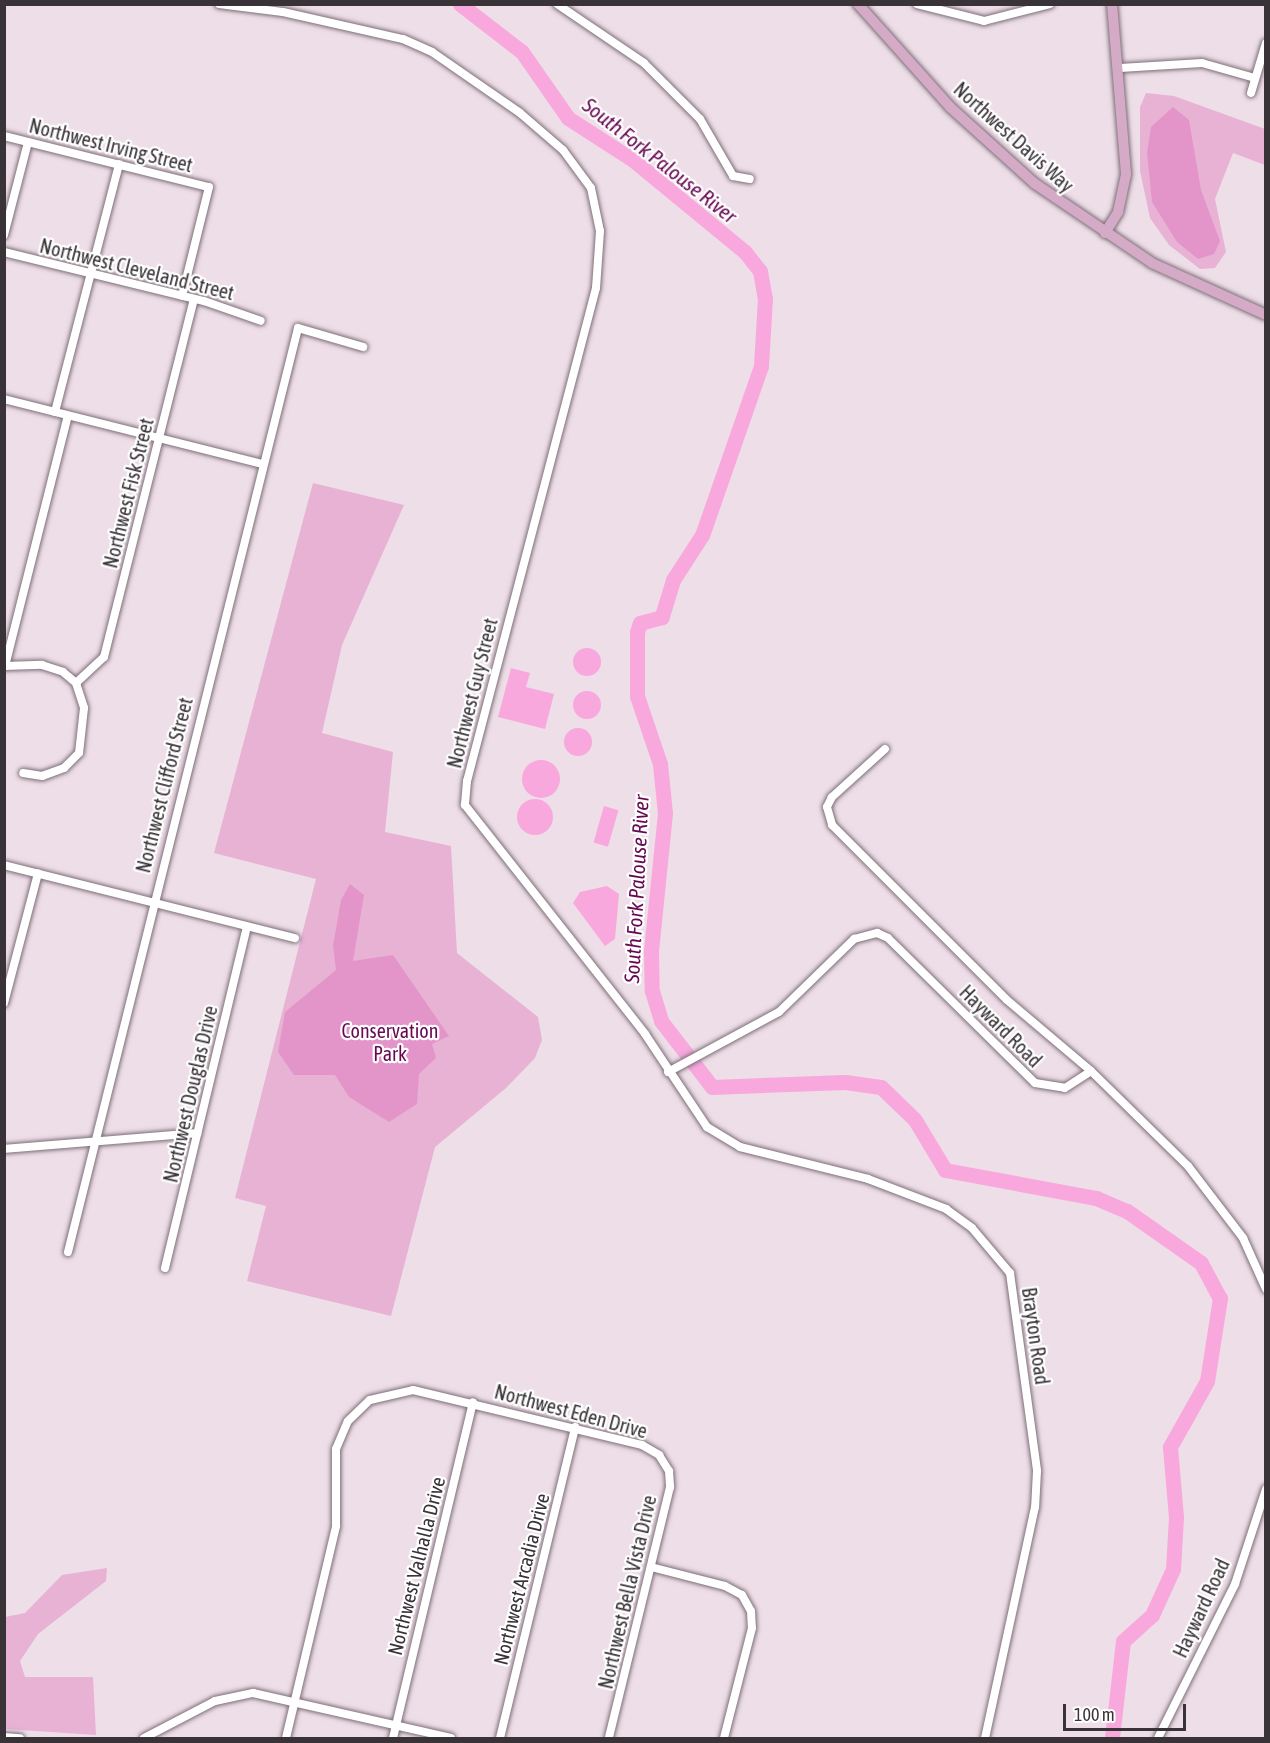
<!DOCTYPE html>
<style>
body{margin:0}
#map{position:relative;width:1270px;height:1743px;overflow:hidden;background:#eedee8;font-family:"Asap Condensed",sans-serif}
div>[style]{position:absolute}
.green>*{inset:0;background:#e8b2d5}
.forest>*{inset:0;background:#e395ca}
.water>*{inset:0;background:#f8a8dd;transform-origin:0 0}
.round{border-radius:50%}
.river>*{height:15px;margin:-7.5px;padding:0 7.5px;transform-origin:7.5px;border-radius:7.5px;background:#f8a8dd}
.roads{filter:drop-shadow(0 0 2px #7d6f78) drop-shadow(0 0 2px #7d6f78)}
.minor>*{height:8px;margin:-4px;padding:0 4px;transform-origin:4px;border-radius:4px;background:#fff}
.major>*{height:10px;margin:-5px;padding:0 5px;transform-origin:5px;border-radius:5px;background:#d4aac7}
span{translate:-50% -50%;white-space:nowrap;text-align:center;line-height:1.15;-webkit-text-stroke:4.5px #fff;paint-order:stroke}
.street-label{font-size:20px;color:#393337}
.park-label{font-size:20px;color:#670952}
.water-label{font-size:21px;color:#670852;font-style:italic}
.frame{position:absolute;inset:0;border:6px solid #393337;pointer-events:none}
.scale{position:absolute;left:1063px;top:1704px;width:123px;height:27px;box-sizing:border-box;border:3px solid #393337;border-top:0;padding-left:8px;font-size:18px;line-height:21px;white-space:nowrap;color:#393337;-webkit-text-stroke:4px #fff;paint-order:stroke}
</style>
<div id="map">
<div class="green">
<i style="clip-path:polygon(1146px 93px,1174px 96px,1265px 129px,1265px 165px,1233px 153px,1215px 199px,1226px 252px,1215px 268px,1200px 269px,1169px 245px,1150px 218px,1140px 171px,1140px 107px)"></i>
<i style="clip-path:polygon(313px 483px,404px 505px,342px 645px,322px 733px,393px 752px,385px 832px,451px 846px,457px 953px,538px 1017px,542px 1040px,535px 1058px,506px 1088px,435px 1147px,391px 1316px,247px 1281px,266px 1206px,235px 1198px,316px 879px,214px 853px)"></i>
<i style="clip-path:polygon(107px 1568px,106px 1581px,38px 1634px,20px 1661px,25px 1677px,93px 1677px,96px 1735px,5px 1729px,5px 1617px,25px 1613px,62px 1575px)"></i>
</div>
<div class="forest">
<i style="clip-path:polygon(1173px 107px,1189px 120px,1201px 190px,1220px 241px,1214px 254px,1198px 259px,1177px 242px,1152px 202px,1147px 153px,1151px 127px)"></i>
<i style="clip-path:polygon(350px 884px,364px 895px,353px 961px,393px 955px,449px 1036px,432px 1044px,436px 1058px,419px 1074px,417px 1104px,389px 1122px,349px 1097px,335px 1075px,294px 1075px,278px 1052px,285px 1012px,336px 970px,333px 946px,341px 900px)"></i>
</div>
<div class="water">
<i class="round" style="left:573px;top:648px;width:28px;height:28px"></i>
<i style="clip-path:polygon(511px 668px,530px 673px,526px 687px,554px 694px,545px 729px,498px 717px)"></i>
<i class="round" style="left:573px;top:691px;width:28px;height:28px"></i>
<i class="round" style="left:564px;top:728px;width:28px;height:28px"></i>
<i class="round" style="left:522px;top:760px;width:38px;height:38px"></i>
<i class="round" style="left:517px;top:799px;width:36px;height:36px"></i>
<i style="left:604px;top:806px;width:15px;height:38px;rotate:16deg"></i>
<i style="clip-path:polygon(607px 886px,619px 894px,615px 939px,605px 946px,573px 903px,580px 892px)"></i>
</div>
<div class="river">
<i style="left:460px;top:4px;width:78px;rotate:37.7deg"></i>
<i style="left:522px;top:52px;width:80px;rotate:55.1deg"></i>
<i style="left:568px;top:118px;width:77px;rotate:32.9deg"></i>
<i style="left:633px;top:160px;width:145px;rotate:39.4deg"></i>
<i style="left:745px;top:252px;width:24px;rotate:52deg"></i>
<i style="left:760px;top:271px;width:27px;rotate:80deg"></i>
<i style="left:765px;top:298px;width:68px;rotate:93.4deg"></i>
<i style="left:761px;top:366px;width:179px;rotate:109.2deg"></i>
<i style="left:702px;top:535px;width:54px;rotate:122.8deg"></i>
<i style="left:673px;top:580px;width:39px;rotate:107deg"></i>
<i style="left:662px;top:617px;width:23px;rotate:165deg"></i>
<i style="left:640px;top:623px;width:9px;rotate:108deg"></i>
<i style="left:637px;top:632px;width:64px;rotate:90deg"></i>
<i style="left:637px;top:696px;width:72px;rotate:71.3deg"></i>
<i style="left:660px;top:764px;width:49px;rotate:84.2deg"></i>
<i style="left:665px;top:813px;width:140px;rotate:95.8deg"></i>
<i style="left:651px;top:952px;width:39px;rotate:89deg"></i>
<i style="left:652px;top:991px;width:31px;rotate:73deg"></i>
<i style="left:661px;top:1021px;width:83px;rotate:52.3deg"></i>
<i style="left:712px;top:1087px;width:133px;rotate:-2.2deg"></i>
<i style="left:845px;top:1082px;width:36px;rotate:8deg"></i>
<i style="left:881px;top:1087px;width:47px;rotate:44.1deg"></i>
<i style="left:915px;top:1120px;width:58px;rotate:59deg"></i>
<i style="left:945px;top:1170px;width:154px;rotate:10.5deg"></i>
<i style="left:1096px;top:1198px;width:34px;rotate:23deg"></i>
<i style="left:1127px;top:1211px;width:90px;rotate:35.1deg"></i>
<i style="left:1201px;top:1263px;width:40px;rotate:62deg"></i>
<i style="left:1220px;top:1298px;width:84px;rotate:98.9deg"></i>
<i style="left:1207px;top:1381px;width:76px;rotate:119.3deg"></i>
<i style="left:1170px;top:1447px;width:70px;rotate:85.1deg"></i>
<i style="left:1176px;top:1517px;width:52px;rotate:93.3deg"></i>
<i style="left:1173px;top:1569px;width:51px;rotate:114.5deg"></i>
<i style="left:1152px;top:1615px;width:39px;rotate:138deg"></i>
<i style="left:1123px;top:1641px;width:98px;rotate:96.5deg"></i>
</div>
<div class="roads">
<div class="minor">
<i style="left:219px;top:4px;width:64px;rotate:7.1deg"></i>
<i style="left:283px;top:12px;width:123px;rotate:12.7deg"></i>
<i style="left:403px;top:39px;width:32px;rotate:24deg"></i>
<i style="left:432px;top:52px;width:107px;rotate:34.7deg"></i>
<i style="left:520px;top:113px;width:57px;rotate:40.7deg"></i>
<i style="left:563px;top:150px;width:47px;rotate:53.6deg"></i>
<i style="left:591px;top:188px;width:44px;rotate:78.2deg"></i>
<i style="left:600px;top:231px;width:57px;rotate:94deg"></i>
<i style="left:596px;top:288px;width:510px;rotate:104.66deg"></i>
<i style="left:467px;top:781px;width:24px;rotate:95deg"></i>
<i style="left:465px;top:805px;width:291px;rotate:51.8deg"></i>
<i style="left:645px;top:1034px;width:112px;rotate:56.3deg"></i>
<i style="left:707px;top:1127px;width:39px;rotate:31deg"></i>
<i style="left:740px;top:1147px;width:132px;rotate:14deg"></i>
<i style="left:868px;top:1179px;width:84px;rotate:21deg"></i>
<i style="left:946px;top:1209px;width:32px;rotate:36deg"></i>
<i style="left:972px;top:1228px;width:59px;rotate:49.8deg"></i>
<i style="left:1010px;top:1273px;width:200px;rotate:82.2deg"></i>
<i style="left:1037px;top:1471px;width:36px;rotate:93deg"></i>
<i style="left:1035px;top:1507px;width:236px;rotate:102.2deg"></i>
<i style="left:557px;top:4px;width:105px;rotate:34.1deg"></i>
<i style="left:644px;top:63px;width:79px;rotate:45deg"></i>
<i style="left:700px;top:119px;width:66px;rotate:59.9deg"></i>
<i style="left:733px;top:176px;width:17px;rotate:10deg"></i>
<i style="left:917px;top:4px;width:69px;rotate:14.2deg"></i>
<i style="left:984px;top:21px;width:68px;rotate:-14.4deg"></i>
<i style="left:1120px;top:68px;width:82px;rotate:-3.5deg"></i>
<i style="left:1202px;top:63px;width:55px;rotate:15.8deg"></i>
<i style="left:1251px;top:93px;width:52px;rotate:-73.3deg"></i>
<i style="left:4px;top:136px;width:211px;rotate:14deg"></i>
<i style="left:209px;top:187px;width:112px;rotate:103.9deg"></i>
<i style="left:4px;top:235px;width:96px;rotate:-75.5deg"></i>
<i style="left:4px;top:252px;width:206px;rotate:13.8deg"></i>
<i style="left:204px;top:301px;width:60px;rotate:19.3deg"></i>
<i style="left:4px;top:399px;width:267px;rotate:14.1deg"></i>
<i style="left:55px;top:412px;width:256px;rotate:-75.5deg"></i>
<i style="left:4px;top:666px;width:38px;rotate:-2deg"></i>
<i style="left:42px;top:665px;width:22px;rotate:18deg"></i>
<i style="left:63px;top:672px;width:17px;rotate:40deg"></i>
<i style="left:76px;top:683px;width:26px;rotate:72deg"></i>
<i style="left:84px;top:708px;width:45px;rotate:96.3deg"></i>
<i style="left:79px;top:753px;width:21px;rotate:135deg"></i>
<i style="left:64px;top:768px;width:23px;rotate:160deg"></i>
<i style="left:42px;top:776px;width:19px;rotate:-171deg"></i>
<i style="left:5px;top:666px;width:258px;rotate:-75.9deg"></i>
<i style="left:76px;top:683px;width:38px;rotate:-43deg"></i>
<i style="left:104px;top:657px;width:369px;rotate:-75.9deg"></i>
<i style="left:885px;top:749px;width:72px;rotate:137.8deg"></i>
<i style="left:832px;top:797px;width:11px;rotate:117deg"></i>
<i style="left:827px;top:807px;width:19px;rotate:74deg"></i>
<i style="left:832px;top:825px;width:247px;rotate:45deg"></i>
<i style="left:1007px;top:1000px;width:110px;rotate:40.2deg"></i>
<i style="left:1091px;top:1071px;width:136px;rotate:44.4deg"></i>
<i style="left:1188px;top:1166px;width:91px;rotate:52.6deg"></i>
<i style="left:1243px;top:1238px;width:56px;rotate:65.7deg"></i>
<i style="left:4px;top:865px;width:300px;rotate:14.1deg"></i>
<i style="left:4px;top:1003px;width:134px;rotate:-75.3deg"></i>
<i style="left:668px;top:1072px;width:126px;rotate:-28.4deg"></i>
<i style="left:779px;top:1012px;width:105px;rotate:-44.2deg"></i>
<i style="left:854px;top:939px;width:24px;rotate:-15deg"></i>
<i style="left:877px;top:933px;width:12px;rotate:24deg"></i>
<i style="left:888px;top:938px;width:206px;rotate:44.6deg"></i>
<i style="left:1035px;top:1083px;width:30px;rotate:9deg"></i>
<i style="left:1065px;top:1088px;width:31px;rotate:-33deg"></i>
<i style="left:4px;top:1149px;width:194px;rotate:-4.7deg"></i>
<i style="left:68px;top:1252px;width:952px;rotate:-76.02deg"></i>
<i style="left:298px;top:328px;width:68px;rotate:16.3deg"></i>
<i style="left:165px;top:1268px;width:351px;rotate:-76.5deg"></i>
<i style="left:651px;top:1567px;width:76px;rotate:14.4deg"></i>
<i style="left:725px;top:1586px;width:19px;rotate:28deg"></i>
<i style="left:742px;top:1595px;width:18px;rotate:61deg"></i>
<i style="left:751px;top:1611px;width:17px;rotate:87deg"></i>
<i style="left:752px;top:1628px;width:114px;rotate:104.3deg"></i>
<i style="left:4px;top:1737px;width:16px;rotate:4deg"></i>
<i style="left:144px;top:1738px;width:80px;rotate:-27.5deg"></i>
<i style="left:215px;top:1701px;width:39px;rotate:-12deg"></i>
<i style="left:253px;top:1693px;width:203px;rotate:12.8deg"></i>
<i style="left:286px;top:1738px;width:218px;rotate:-76.7deg"></i>
<i style="left:336px;top:1526px;width:77px;rotate:-90deg"></i>
<i style="left:336px;top:1449px;width:30px;rotate:-67deg"></i>
<i style="left:348px;top:1421px;width:30px;rotate:-44deg"></i>
<i style="left:370px;top:1400px;width:44px;rotate:-13.1deg"></i>
<i style="left:413px;top:1390px;width:236px;rotate:13.5deg"></i>
<i style="left:642px;top:1445px;width:20px;rotate:30deg"></i>
<i style="left:659px;top:1455px;width:19px;rotate:58deg"></i>
<i style="left:669px;top:1471px;width:16px;rotate:86deg"></i>
<i style="left:670px;top:1487px;width:258px;rotate:103.7deg"></i>
<i style="left:393px;top:1738px;width:345px;rotate:-76.6deg"></i>
<i style="left:500px;top:1738px;width:320px;rotate:-76.4deg"></i>
<i style="left:1158px;top:1738px;width:172px;rotate:-63.4deg"></i>
<i style="left:1235px;top:1584px;width:100px;rotate:-71.9deg"></i>
</div>
<div class="major">
<i style="left:858px;top:4px;width:138px;rotate:48.2deg"></i>
<i style="left:950px;top:107px;width:113px;rotate:42.1deg"></i>
<i style="left:1034px;top:183px;width:143px;rotate:34.1deg"></i>
<i style="left:1152px;top:263px;width:125px;rotate:24.5deg"></i>
<i style="left:1105px;top:233px;width:25px;rotate:-58deg"></i>
<i style="left:1118px;top:212px;width:39px;rotate:-78deg"></i>
<i style="left:1126px;top:174px;width:171px;rotate:-94.7deg"></i>
</div>
</div>
<div class="street-label">
<span style="left:1014px;top:137px;rotate:42deg">Northwest Davis Way</span>
<span style="left:111px;top:145px;rotate:14deg">Northwest Irving Street</span>
<span style="left:137px;top:269px;rotate:14deg">Northwest Cleveland Street</span>
<span style="left:128px;top:493px;rotate:-76deg">Northwest Fisk Street</span>
<span style="left:472px;top:693px;rotate:-76deg">Northwest Guy Street</span>
<span style="left:164px;top:785px;rotate:-76deg">Northwest Clifford Street</span>
<span style="left:1001px;top:1026px;rotate:45deg">Hayward Road</span>
<span style="left:190px;top:1094px;rotate:-77deg">Northwest Douglas Drive</span>
<span style="left:1036px;top:1336px;rotate:82deg">Brayton Road</span>
<span style="left:571px;top:1411px;rotate:15deg">Northwest Eden Drive</span>
<span style="left:416px;top:1566px;rotate:-76deg">Northwest Valhalla Drive</span>
<span style="left:521px;top:1579px;rotate:-76deg">Northwest Arcadia Drive</span>
<span style="left:627px;top:1592px;rotate:-77deg">Northwest Bella Vista Drive</span>
<span style="left:1201px;top:1608px;rotate:-65deg">Hayward Road</span>
</div>
<div class="park-label">
<span style="left:390px;top:1042px">Conservation<br>Park</span>
</div>
<div class="water-label">
<span style="left:660px;top:160px;rotate:38deg">South Fork Palouse River</span>
<span style="left:636px;top:889px;rotate:-87deg">South Fork Palouse River</span>
</div>
<div class="frame"></div>
<div class="scale">100 m</div>
</div>
